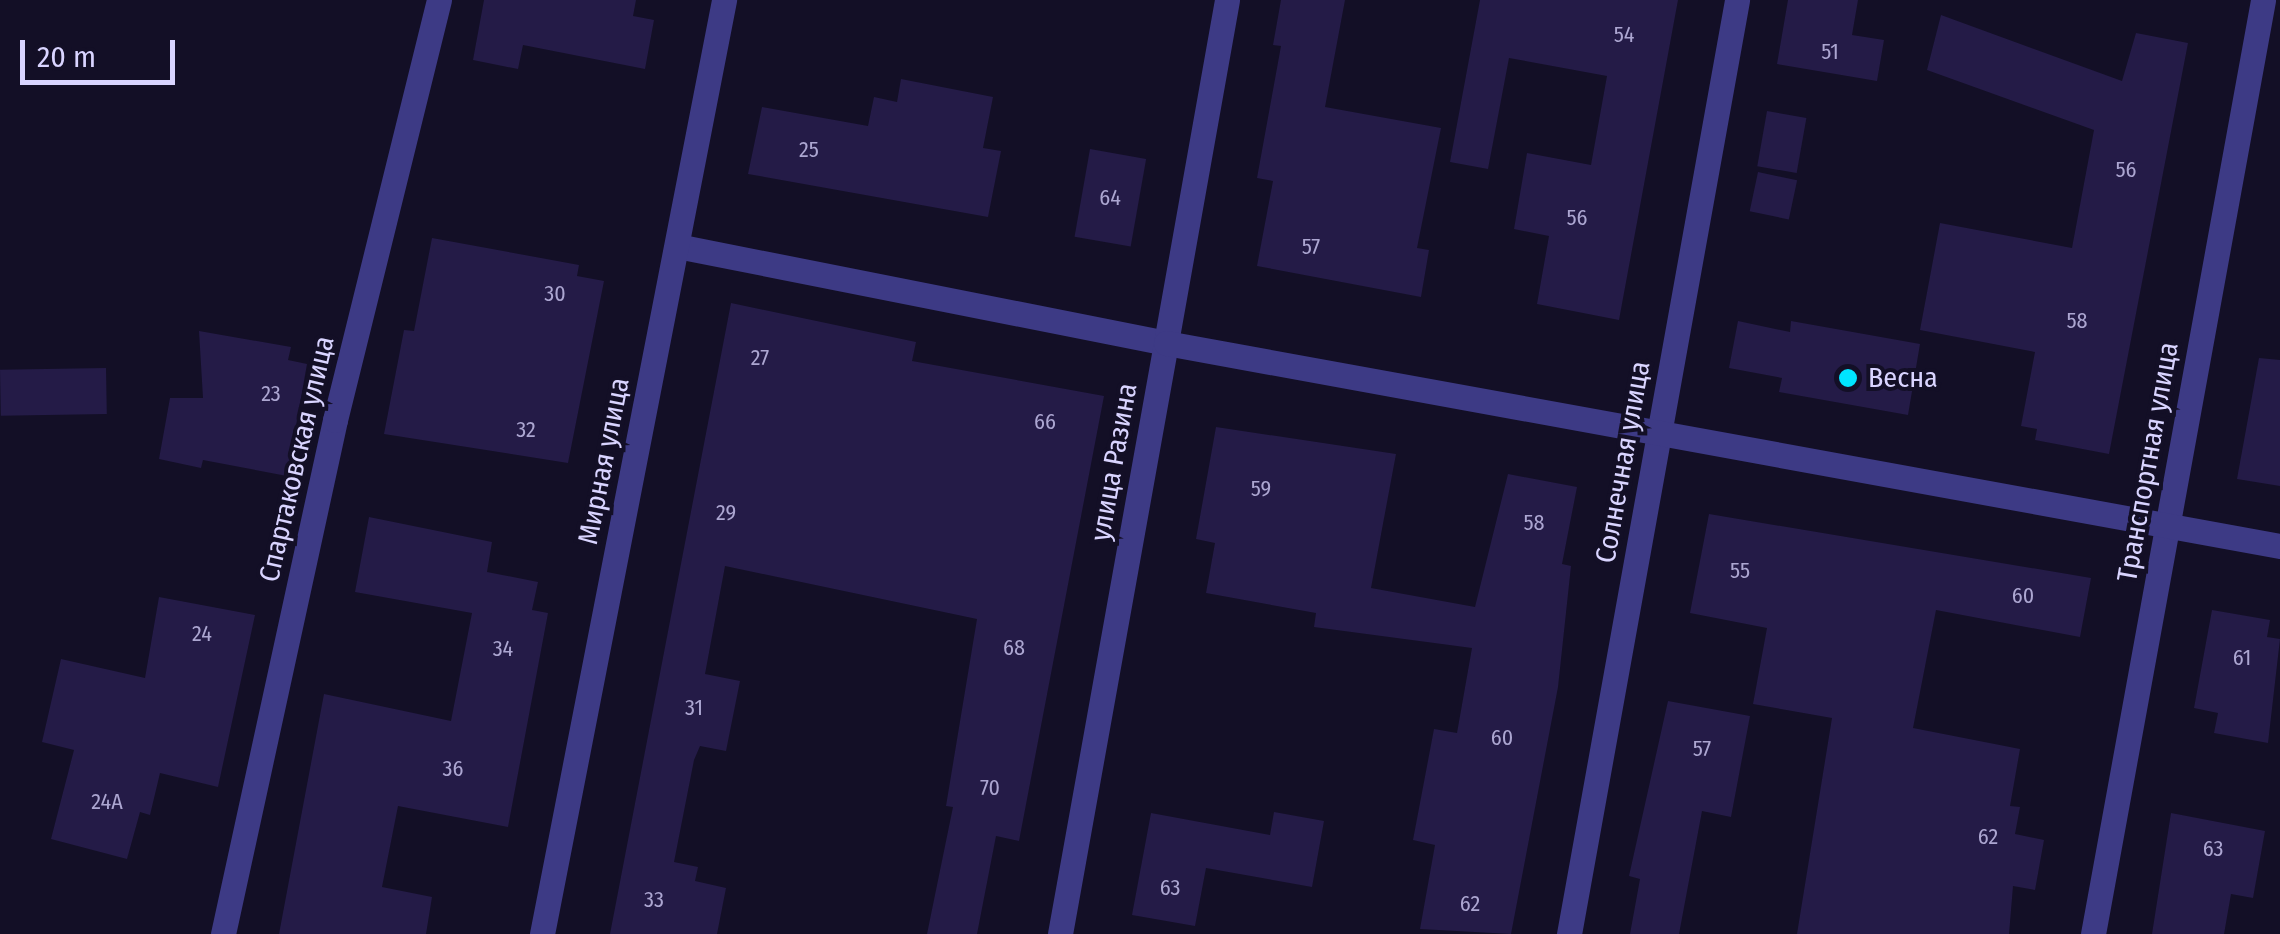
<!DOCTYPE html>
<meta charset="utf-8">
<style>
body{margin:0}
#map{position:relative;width:2280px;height:934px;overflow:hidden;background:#130f26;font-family:"Fira Sans Condensed",sans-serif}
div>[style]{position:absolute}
.building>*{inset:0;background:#241b47;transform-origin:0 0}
.minor>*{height:25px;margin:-12.5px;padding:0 12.5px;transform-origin:12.5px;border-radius:12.5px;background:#3d3a85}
.tertiary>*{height:25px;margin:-12.5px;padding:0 12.5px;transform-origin:12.5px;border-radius:12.5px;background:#3d3a85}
.dots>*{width:28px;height:28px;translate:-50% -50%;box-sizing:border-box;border:5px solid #130f26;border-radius:50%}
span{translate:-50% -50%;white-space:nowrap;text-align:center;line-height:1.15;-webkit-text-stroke:8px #130f26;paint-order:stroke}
.number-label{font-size:22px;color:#aca6d1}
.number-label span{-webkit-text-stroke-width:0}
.poi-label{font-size:28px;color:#d9d4ff}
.left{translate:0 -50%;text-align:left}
.street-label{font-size:28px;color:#d9d4ff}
.scale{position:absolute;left:20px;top:40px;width:155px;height:45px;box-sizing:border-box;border:5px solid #d9d4ff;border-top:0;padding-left:12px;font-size:30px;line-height:35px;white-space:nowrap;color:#d9d4ff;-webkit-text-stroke:8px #130f26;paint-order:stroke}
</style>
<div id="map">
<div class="building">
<i style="clip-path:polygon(484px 0,636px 0,633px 16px,654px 20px,645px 69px,523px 45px,518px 69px,473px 60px)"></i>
<i style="clip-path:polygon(1281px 0,1345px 0,1325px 107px,1441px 128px,1417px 248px,1429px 250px,1421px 297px,1257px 266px,1273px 181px,1257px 178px,1281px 46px,1273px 45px)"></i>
<i style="clip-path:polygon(1480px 0,1678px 0,1619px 320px,1537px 304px,1549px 236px,1514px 229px,1527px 153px,1591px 165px,1607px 76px,1509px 58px,1488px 169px,1450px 162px)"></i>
<i style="clip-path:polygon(1788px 0,1858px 0,1852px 35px,1884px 40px,1877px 81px,1777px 64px)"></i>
<i style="clip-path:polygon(1941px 15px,2122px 81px,2136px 33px,2188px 43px,2109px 454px,2035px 440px,2037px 429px,2021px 426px,2035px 352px,1920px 330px,1940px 223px,2072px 248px,2094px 130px,1927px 70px)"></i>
<i style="clip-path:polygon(901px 79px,993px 97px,983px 148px,1001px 151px,988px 217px,748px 174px,762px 107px,868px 126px,874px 97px,897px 102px)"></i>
<i style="left:1767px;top:111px;width:40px;height:56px;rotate:10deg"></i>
<i style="left:1090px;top:149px;width:57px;height:89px;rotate:10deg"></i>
<i style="left:1758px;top:172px;width:40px;height:40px;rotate:12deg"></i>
<i style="clip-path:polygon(432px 238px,579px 265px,577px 276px,604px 281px,568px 463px,384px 434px,404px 330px,414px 331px)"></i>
<i style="clip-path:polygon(731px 303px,916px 342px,912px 361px,1104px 396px,1019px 841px,996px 836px,977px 934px,927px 934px,953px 807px,946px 806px,977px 619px,725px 566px,705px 674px,740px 681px,726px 751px,700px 746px,694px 760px,674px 862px,698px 867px,695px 881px,726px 888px,717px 934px,610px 934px)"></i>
<i style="clip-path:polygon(1738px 321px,1790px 332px,1791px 321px,1920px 344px,1908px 415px,1779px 392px,1782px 378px,1729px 368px)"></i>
<i style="clip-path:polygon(199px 331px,291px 347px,288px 360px,307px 364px,287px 476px,203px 460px,201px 468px,159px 459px,170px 398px,203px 398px)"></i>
<i style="clip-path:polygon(2259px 358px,2280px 360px,2280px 486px,2237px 479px)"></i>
<i style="left:106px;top:368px;width:46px;height:106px;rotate:89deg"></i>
<i style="clip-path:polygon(1216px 427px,1396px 454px,1371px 588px,1475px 607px,1508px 474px,1577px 487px,1562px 564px,1571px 566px,1558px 687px,1511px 934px,1420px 929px,1435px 845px,1413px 840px,1434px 729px,1457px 733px,1472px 648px,1314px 627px,1316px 613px,1206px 593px,1215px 543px,1196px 539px)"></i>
<i style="clip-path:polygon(1709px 514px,2091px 578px,2080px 637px,1936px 610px,1913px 728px,2020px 749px,2010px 806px,2020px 807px,2015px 834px,2044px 840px,2035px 890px,2013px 886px,2009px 934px,1797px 934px,1832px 718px,1753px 704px,1767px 628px,1690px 613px)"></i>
<i style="clip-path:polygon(369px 517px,492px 542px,487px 572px,538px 582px,532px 610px,548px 613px,508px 827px,398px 806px,382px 887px,432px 897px,426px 934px,279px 934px,324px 694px,451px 721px,472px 613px,355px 592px)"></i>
<i style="clip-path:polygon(159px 597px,255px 615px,218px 787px,160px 773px,150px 815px,140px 812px,127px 859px,51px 839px,74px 750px,42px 742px,61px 659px,145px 678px)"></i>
<i style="clip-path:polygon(2212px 610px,2270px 620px,2267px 637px,2280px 639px,2268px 743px,2214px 733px,2218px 713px,2194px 708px)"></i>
<i style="clip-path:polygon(1668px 701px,1750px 716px,1731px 817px,1702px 811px,1679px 934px,1630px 934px,1640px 879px,1629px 876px)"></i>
<i style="clip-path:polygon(1274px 812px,1324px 821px,1312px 887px,1206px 868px,1195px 926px,1132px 915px,1151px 813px,1270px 835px)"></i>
<i style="clip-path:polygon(2171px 813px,2265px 831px,2253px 898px,2231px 894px,2224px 934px,2152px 934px)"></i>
</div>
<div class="minor">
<i style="left:677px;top:246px;width:499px;rotate:11.2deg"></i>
<i style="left:1166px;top:343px;width:600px;rotate:100.17deg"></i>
<i style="left:223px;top:934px;width:526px;rotate:-77.71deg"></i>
<i style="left:335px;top:420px;width:433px;rotate:-76.1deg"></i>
<i style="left:542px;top:934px;width:952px;rotate:-78.97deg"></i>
<i style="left:1569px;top:934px;width:949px;rotate:-79.8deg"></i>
<i style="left:2093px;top:934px;width:949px;rotate:-79.68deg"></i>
</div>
<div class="tertiary">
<i style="left:1227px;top:0;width:348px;rotate:100.1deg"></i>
<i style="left:1166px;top:343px;width:1132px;rotate:10.33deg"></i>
</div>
<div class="dots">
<i style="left:1848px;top:378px;background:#00e5ff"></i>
</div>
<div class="number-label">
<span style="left:1624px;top:35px">54</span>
<span style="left:1830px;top:52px">51</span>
<span style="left:809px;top:150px">25</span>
<span style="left:2126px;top:170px">56</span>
<span style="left:1110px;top:198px">64</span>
<span style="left:1577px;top:218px">56</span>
<span style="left:1311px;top:247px">57</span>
<span style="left:555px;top:294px">30</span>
<span style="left:2077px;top:321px">58</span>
<span style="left:760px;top:358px">27</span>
<span style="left:271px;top:394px">23</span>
<span style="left:1045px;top:422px">66</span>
<span style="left:526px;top:430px">32</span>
<span style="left:1261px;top:489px">59</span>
<span style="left:726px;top:513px">29</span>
<span style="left:1534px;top:523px">58</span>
<span style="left:1740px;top:571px">55</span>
<span style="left:2023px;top:596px">60</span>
<span style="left:202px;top:634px">24</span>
<span style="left:1014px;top:648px">68</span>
<span style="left:503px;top:649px">34</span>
<span style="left:2242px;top:658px">61</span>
<span style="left:694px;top:708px">31</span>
<span style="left:1502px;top:738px">60</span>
<span style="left:1702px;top:749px">57</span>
<span style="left:453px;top:769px">36</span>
<span style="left:990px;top:788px">70</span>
<span style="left:107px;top:802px">24А</span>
<span style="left:1988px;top:837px">62</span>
<span style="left:2213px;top:849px">63</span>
<span style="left:1170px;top:888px">63</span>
<span style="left:654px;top:900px">33</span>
<span style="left:1470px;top:904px">62</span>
</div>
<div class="poi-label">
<span class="left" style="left:1868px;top:378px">Весна</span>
</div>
<div class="street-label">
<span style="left:297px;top:459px;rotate:-77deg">Спартаковская улица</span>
<span style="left:604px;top:461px;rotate:-79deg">Мирная улица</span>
<span style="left:1114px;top:462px;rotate:-80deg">улица Разина</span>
<span style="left:1623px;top:462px;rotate:-80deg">Солнечная улица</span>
<span style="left:2148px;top:462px;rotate:-80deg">Транспортная улица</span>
</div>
<div class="scale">20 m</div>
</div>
